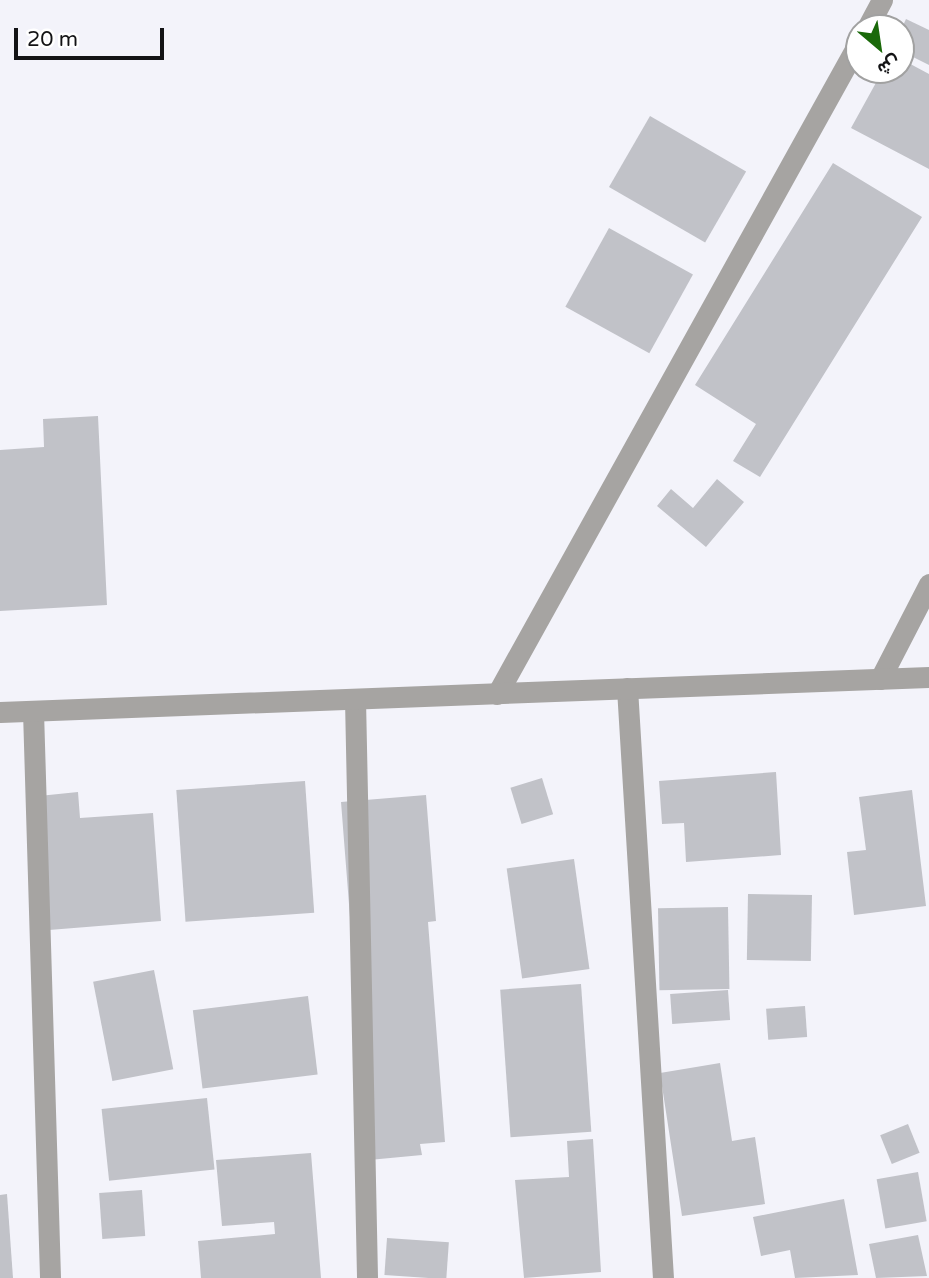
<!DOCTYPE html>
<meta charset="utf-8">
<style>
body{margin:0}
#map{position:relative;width:929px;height:1278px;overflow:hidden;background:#f3f3fa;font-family:"Varela Round",Vazirmatn,sans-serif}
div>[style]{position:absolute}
.building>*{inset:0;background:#c1c2c8;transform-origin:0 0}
.street>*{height:21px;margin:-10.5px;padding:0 10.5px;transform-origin:10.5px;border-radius:10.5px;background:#a6a4a2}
span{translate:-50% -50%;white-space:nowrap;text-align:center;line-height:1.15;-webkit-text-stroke:5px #fff;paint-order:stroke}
.north{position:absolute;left:845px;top:14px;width:70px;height:70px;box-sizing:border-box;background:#fff;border:2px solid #a1a1a1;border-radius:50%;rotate:151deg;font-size:19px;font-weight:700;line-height:28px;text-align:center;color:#131315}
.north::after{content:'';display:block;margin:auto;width:24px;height:32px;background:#1a690a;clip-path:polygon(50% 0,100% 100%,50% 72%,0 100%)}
.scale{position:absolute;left:14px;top:28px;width:150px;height:32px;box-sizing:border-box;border:4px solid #131315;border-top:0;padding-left:9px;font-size:21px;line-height:24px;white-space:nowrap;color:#131315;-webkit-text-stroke:5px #fff;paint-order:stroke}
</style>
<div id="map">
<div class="building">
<i style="clip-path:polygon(906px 19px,929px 30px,929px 65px,901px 51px,901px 30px)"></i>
<i style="clip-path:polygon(901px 59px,929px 74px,929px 169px,851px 128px,883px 70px,901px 70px)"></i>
<i style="left:650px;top:116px;width:111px;height:82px;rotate:30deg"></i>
<i style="clip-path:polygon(833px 163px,922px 217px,760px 477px,733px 461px,756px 424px,695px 385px)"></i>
<i style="left:609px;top:228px;width:96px;height:90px;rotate:29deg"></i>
<i style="clip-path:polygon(98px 416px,107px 605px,0 611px,0 450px,44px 447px,43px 419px)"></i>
<i style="clip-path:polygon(717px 479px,744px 502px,706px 547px,657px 506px,671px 489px,693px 508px)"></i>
<i style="clip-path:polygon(776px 772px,781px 855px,686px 862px,684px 823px,662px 824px,659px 781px)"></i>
<i style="left:542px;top:778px;width:38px;height:33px;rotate:73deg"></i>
<i style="left:305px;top:781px;width:132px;height:129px;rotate:86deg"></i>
<i style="clip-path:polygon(912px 790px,926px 906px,854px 915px,847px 852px,866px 850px,859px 797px)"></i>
<i style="clip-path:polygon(78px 792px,80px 818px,153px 813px,161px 921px,49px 930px,39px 796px)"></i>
<i style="clip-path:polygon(426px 795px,436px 921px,428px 922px,445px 1142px,420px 1144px,422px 1155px,369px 1160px,341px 802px)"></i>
<i style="left:574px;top:859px;width:111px;height:68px;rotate:82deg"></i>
<i style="left:748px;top:894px;width:64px;height:66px;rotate:1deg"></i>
<i style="left:728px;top:907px;width:82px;height:70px;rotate:89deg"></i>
<i style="left:154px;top:970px;width:101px;height:62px;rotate:79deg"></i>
<i style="left:581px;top:984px;width:148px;height:81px;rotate:86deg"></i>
<i style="left:728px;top:990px;width:30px;height:58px;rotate:86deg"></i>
<i style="left:308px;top:996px;width:79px;height:116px;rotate:83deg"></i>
<i style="left:805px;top:1006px;width:31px;height:39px;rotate:86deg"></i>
<i style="clip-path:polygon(720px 1063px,732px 1141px,755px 1137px,765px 1204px,682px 1216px,660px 1073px)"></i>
<i style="left:207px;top:1098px;width:72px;height:106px;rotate:84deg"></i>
<i style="left:908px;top:1124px;width:31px;height:30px;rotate:68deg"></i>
<i style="clip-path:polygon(593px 1139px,601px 1272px,524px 1278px,515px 1180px,569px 1177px,567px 1141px)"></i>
<i style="clip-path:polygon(311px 1153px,321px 1278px,201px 1278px,198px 1241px,275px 1234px,274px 1222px,222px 1226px,216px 1160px)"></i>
<i style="left:918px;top:1172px;width:50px;height:42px;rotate:80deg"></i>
<i style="left:142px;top:1190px;width:46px;height:43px;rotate:86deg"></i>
<i style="clip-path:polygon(7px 1194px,13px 1278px,0 1278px,0 1195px)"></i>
<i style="clip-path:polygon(844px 1199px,858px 1275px,795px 1278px,790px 1250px,761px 1256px,753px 1217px)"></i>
<i style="clip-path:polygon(918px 1235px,927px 1276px,876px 1278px,869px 1244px)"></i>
<i style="left:387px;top:1238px;width:62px;height:37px;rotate:4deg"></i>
</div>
<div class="street">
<i style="left:867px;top:28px;width:32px;rotate:-62deg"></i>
<i style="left:880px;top:679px;width:107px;rotate:-62.7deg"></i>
<i style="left:627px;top:688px;width:591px;rotate:86.51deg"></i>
<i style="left:497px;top:694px;width:746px;rotate:-60.96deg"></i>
<i style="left:355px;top:699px;width:579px;rotate:88.81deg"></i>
<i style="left:33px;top:711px;width:567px;rotate:88.28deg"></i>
<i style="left:0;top:712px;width:930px;rotate:-2.16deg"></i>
</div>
<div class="north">ش</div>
<div class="scale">20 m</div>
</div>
